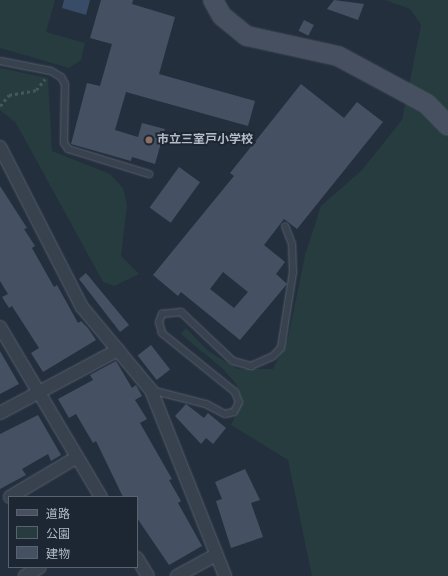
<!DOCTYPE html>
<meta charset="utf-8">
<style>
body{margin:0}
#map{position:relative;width:448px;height:576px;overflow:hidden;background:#242f3e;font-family:Rubik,"Noto Sans JP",sans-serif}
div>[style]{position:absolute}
.green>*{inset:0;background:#263c3f}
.water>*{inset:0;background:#394c67}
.building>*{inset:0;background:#455162;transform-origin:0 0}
.path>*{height:2.5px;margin-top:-1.25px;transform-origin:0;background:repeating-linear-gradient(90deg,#44595c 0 3px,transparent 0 6px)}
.roads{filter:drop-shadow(0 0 1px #565f6c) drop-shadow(0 0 1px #565f6c)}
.lane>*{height:6px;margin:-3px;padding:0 3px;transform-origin:3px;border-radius:3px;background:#38414e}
.street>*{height:12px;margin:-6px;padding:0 6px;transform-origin:6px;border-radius:6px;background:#38414e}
.secondary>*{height:18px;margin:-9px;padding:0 9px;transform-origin:9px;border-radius:9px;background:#465061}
.dots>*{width:11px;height:11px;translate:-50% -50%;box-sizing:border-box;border:2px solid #1d2633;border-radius:50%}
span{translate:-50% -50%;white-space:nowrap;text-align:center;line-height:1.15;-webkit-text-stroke:4px #1d2633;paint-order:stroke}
.poi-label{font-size:12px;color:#b4bcc9;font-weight:700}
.left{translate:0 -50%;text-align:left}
.legend{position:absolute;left:8px;top:496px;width:130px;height:72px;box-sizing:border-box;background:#1d2633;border:1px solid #59626f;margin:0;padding:5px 7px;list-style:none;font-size:12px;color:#b4bcc9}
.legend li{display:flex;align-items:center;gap:8px;height:20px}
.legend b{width:20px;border:1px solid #59626f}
</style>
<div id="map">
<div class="green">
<i style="clip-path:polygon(0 0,55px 0,46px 32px,85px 43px,81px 60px,69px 68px,0 48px)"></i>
<i style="clip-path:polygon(385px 0,448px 0,448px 576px,312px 576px,288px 460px,231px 425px,243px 401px,236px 384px,222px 368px,181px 334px,186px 328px,208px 351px,238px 369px,273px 369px,288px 338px,305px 255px,321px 206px,362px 170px,402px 120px,421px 25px,410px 9px)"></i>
<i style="clip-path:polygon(0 68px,48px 78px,52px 151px,110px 174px,123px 188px,127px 205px,121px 256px,139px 274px,114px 286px,103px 282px,16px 123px,0 110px)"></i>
</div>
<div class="water">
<i style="clip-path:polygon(64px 0,90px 0,86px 15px,62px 8px)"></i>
</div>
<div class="building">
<i style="clip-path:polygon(101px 0,133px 0,132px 4px,175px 17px,159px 74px,255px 101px,248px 126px,126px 92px,115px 130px,138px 137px,142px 123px,165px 129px,155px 164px,132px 157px,131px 161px,71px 144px,87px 83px,100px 86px,112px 44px,90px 38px)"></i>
<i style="clip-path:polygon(334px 0,364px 4px,358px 20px,327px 9px)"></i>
<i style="left:304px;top:20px;width:11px;height:12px;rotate:27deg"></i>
<i style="clip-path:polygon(evenodd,301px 84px,344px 118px,357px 102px,383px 122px,297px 229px,284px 219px,264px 245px,285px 262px,276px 274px,287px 284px,240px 340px,181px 292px,178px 296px,153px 275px,234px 176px,230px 173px,301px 84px,223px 272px,248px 292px,234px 308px,210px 289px,223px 272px)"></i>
<i style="left:179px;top:167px;width:26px;height:50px;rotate:36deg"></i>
<i style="clip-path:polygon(0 186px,27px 228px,24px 229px,35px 246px,32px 248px,54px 287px,57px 285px,78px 323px,81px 321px,88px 328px,96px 340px,43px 372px,31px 353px,39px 348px,12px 306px,9px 308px,2px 297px,8px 294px,0 281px)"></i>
<i style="clip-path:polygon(86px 273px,129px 325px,120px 332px,79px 279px)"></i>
<i style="left:151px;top:345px;width:31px;height:17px;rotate:52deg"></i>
<i style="clip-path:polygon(0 351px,19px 384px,0 394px)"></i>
<i style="clip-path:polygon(116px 361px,132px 388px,136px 385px,142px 396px,135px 400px,147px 419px,140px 423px,172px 479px,169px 480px,181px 501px,178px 503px,202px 546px,169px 565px,137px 518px,137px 497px,123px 497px,96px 441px,93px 443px,76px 414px,69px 418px,58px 399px,93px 380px,90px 375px)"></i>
<i style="clip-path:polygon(186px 404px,204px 418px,208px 413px,226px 428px,213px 444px,206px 438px,201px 444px,175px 416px)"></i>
<i style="clip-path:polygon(38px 415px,61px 455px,51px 461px,48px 454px,22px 469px,26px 475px,0 489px,0 434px)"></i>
<i style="clip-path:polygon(245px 469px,260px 500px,251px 503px,263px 537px,231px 548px,216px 501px,222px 499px,215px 482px)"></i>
</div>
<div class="path">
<i style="left:0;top:106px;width:14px;rotate:-51deg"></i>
<i style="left:9px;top:95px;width:27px;rotate:-10deg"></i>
<i style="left:36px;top:90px;width:14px;rotate:-51deg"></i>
</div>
<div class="roads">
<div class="lane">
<i style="left:0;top:61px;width:52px;rotate:11.1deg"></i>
<i style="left:51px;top:71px;width:12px;rotate:31deg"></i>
<i style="left:61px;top:77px;width:8px;rotate:60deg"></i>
<i style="left:65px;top:84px;width:59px;rotate:91deg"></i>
<i style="left:64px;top:143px;width:7px;rotate:56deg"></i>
<i style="left:68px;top:149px;width:85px;rotate:17.2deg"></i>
<i style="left:151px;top:390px;width:57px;rotate:14.3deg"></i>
<i style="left:206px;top:404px;width:21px;rotate:28deg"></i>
<i style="left:225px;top:414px;width:9px;rotate:-13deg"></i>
<i style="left:234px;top:412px;width:11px;rotate:-63deg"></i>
<i style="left:239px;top:402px;width:11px;rotate:-112deg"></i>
<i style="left:235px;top:392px;width:94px;rotate:-141.1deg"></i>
<i style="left:162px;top:333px;width:11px;rotate:-105deg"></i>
<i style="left:159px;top:322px;width:9px;rotate:-69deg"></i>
<i style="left:162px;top:314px;width:19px;rotate:-6deg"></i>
<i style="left:181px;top:312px;width:71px;rotate:43.3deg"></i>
<i style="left:233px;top:361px;width:19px;rotate:16deg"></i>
<i style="left:251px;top:366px;width:24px;rotate:-24deg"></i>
<i style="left:273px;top:356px;width:11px;rotate:-45deg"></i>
<i style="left:281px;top:348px;width:77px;rotate:-81deg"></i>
<i style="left:293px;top:272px;width:28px;rotate:-92deg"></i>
<i style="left:292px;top:244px;width:19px;rotate:-111deg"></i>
</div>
<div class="street">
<i style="left:0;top:147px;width:180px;rotate:62.9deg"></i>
<i style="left:82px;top:307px;width:108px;rotate:50.3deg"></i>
<i style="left:151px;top:390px;width:200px;rotate:68.3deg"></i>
<i style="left:0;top:327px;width:198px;rotate:59.3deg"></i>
<i style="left:0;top:413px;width:134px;rotate:-28.1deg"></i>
<i style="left:10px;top:497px;width:78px;rotate:-30.8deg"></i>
<i style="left:137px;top:558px;width:21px;rotate:59deg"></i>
<i style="left:25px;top:576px;width:17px;rotate:-31deg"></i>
<i style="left:177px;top:576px;width:44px;rotate:-28.3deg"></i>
</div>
<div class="secondary">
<i style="left:213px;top:0;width:18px;rotate:61deg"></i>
<i style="left:222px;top:16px;width:32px;rotate:39deg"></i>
<i style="left:247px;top:36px;width:93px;rotate:12.4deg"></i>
<i style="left:338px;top:56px;width:101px;rotate:28.3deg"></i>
<i style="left:427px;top:104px;width:30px;rotate:46deg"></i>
</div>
</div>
<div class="dots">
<i style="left:149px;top:140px;background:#8d6e63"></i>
</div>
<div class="poi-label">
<span class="left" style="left:157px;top:140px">市立三室戸小学校</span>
</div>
<ul class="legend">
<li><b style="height:5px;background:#465061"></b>道路</li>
<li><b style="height:11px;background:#263c3f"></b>公園</li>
<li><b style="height:11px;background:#455162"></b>建物</li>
</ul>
</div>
